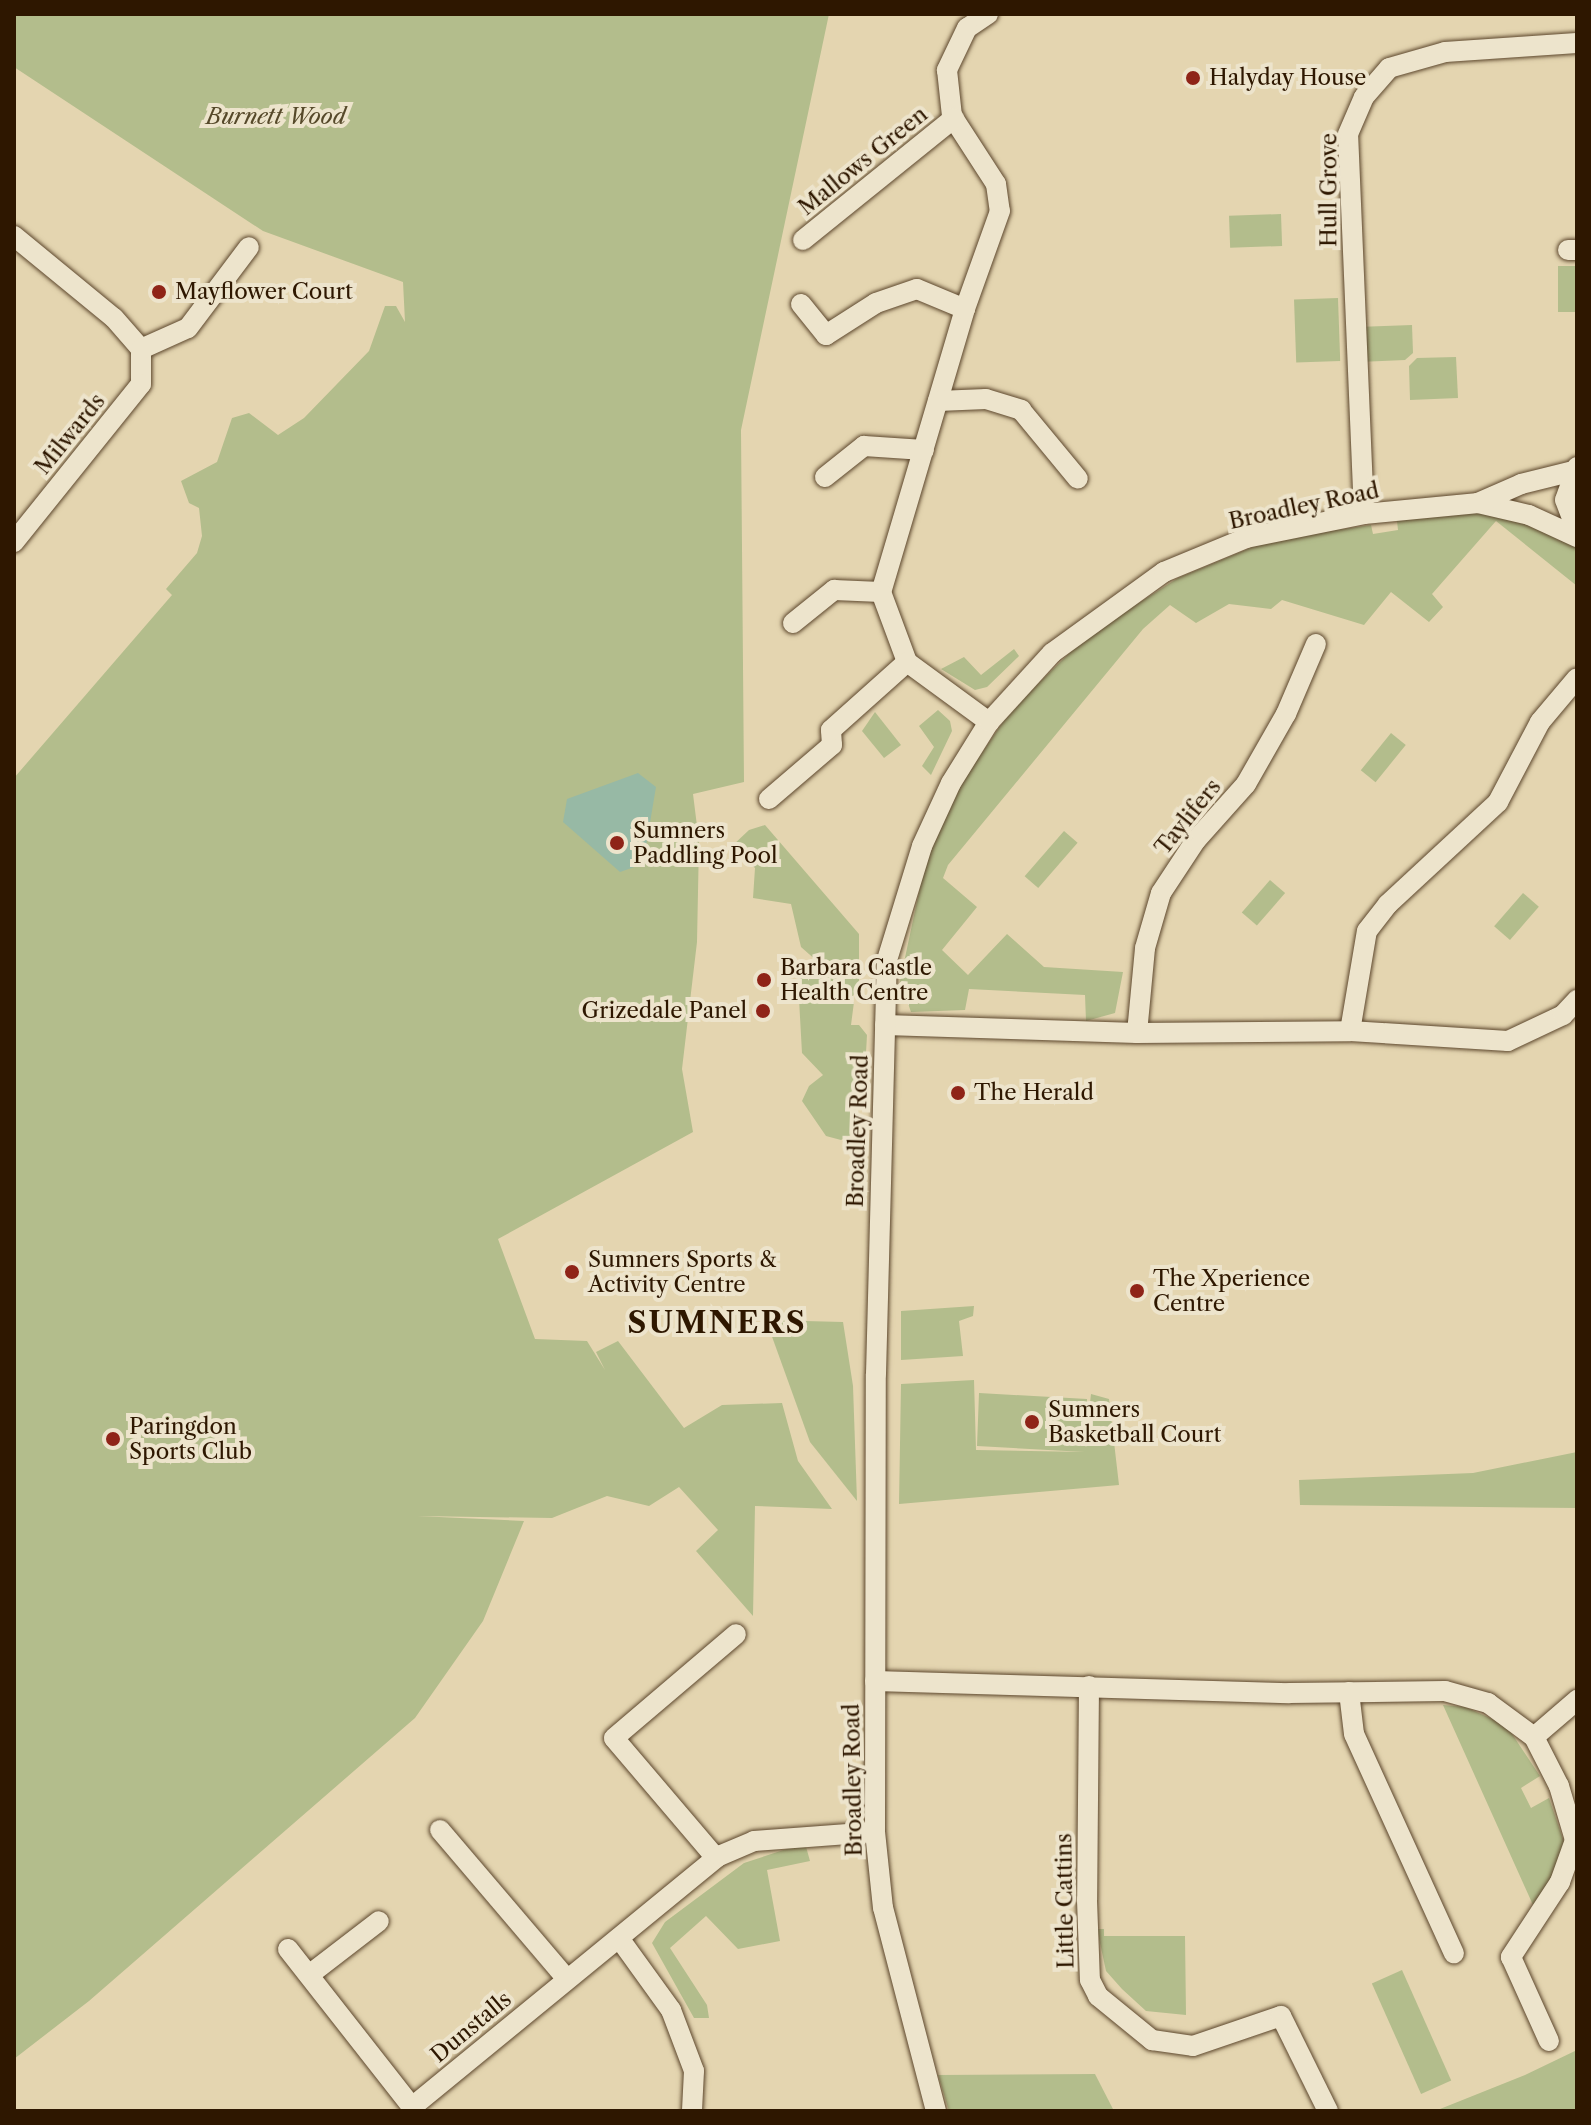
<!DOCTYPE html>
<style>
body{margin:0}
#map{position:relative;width:1591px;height:2125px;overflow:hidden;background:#e4d5b0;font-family:"Libre Caslon Text",serif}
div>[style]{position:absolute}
.green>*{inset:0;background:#b3bd8c;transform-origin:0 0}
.water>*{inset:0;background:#97b9a5}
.roads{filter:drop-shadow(0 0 2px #5c462c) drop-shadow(0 0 2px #5c462c)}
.minor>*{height:20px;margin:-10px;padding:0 10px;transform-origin:10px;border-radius:10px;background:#ede4cc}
.dots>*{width:22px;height:22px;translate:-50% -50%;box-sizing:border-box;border:4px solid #ede4cc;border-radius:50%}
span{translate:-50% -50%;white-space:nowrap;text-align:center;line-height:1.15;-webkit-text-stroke:8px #ede4cc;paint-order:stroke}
.poi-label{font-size:22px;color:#2e1700}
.left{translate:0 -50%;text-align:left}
.right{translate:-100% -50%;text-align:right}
.park-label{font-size:22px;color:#56492a;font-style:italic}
.street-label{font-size:22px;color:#2e1700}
.district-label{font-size:30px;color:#2e1700;font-weight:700;letter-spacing:2px}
.frame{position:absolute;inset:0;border:16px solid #2e1700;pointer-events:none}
</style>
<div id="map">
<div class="green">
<i style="clip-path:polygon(14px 14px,829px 14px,741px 430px,744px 782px,693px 794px,699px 842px,697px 942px,682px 1069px,693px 1132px,498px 1239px,535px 1339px,587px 1341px,605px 1370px,596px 1352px,618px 1341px,684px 1428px,722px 1405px,782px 1403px,798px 1461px,832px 1509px,755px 1506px,753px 1616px,696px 1551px,718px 1530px,679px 1487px,649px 1506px,607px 1496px,552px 1518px,417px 1516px,524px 1521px,483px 1621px,415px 1718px,89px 2001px,14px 2059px,14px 778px,172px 595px,166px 589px,197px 553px,202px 536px,199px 508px,189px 503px,181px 481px,217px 462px,232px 418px,249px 413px,278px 435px,304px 418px,369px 351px,385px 306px,396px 306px,405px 322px,403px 282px,263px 231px,14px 67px)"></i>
<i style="left:1281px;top:214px;width:32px;height:52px;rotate:88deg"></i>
<i style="left:1558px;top:266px;width:19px;height:46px"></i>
<i style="left:1338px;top:298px;width:63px;height:44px;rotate:88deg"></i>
<i style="clip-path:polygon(1412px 325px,1413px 353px,1405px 360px,1359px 362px,1357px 327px)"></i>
<i style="clip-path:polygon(1456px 357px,1458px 398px,1410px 400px,1409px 366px,1417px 358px)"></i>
<i style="clip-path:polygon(1488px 511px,1575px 536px,1577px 586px,1496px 521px,1432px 594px,1443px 607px,1429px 622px,1391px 592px,1364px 625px,1282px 600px,1271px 609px,1229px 604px,1196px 623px,1170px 605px,1143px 629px,948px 865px,943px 878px,977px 907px,942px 950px,968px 975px,1007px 934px,1044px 967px,1123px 972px,1115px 1013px,1086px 1021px,1085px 995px,969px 989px,965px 1010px,911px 1012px,900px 981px,925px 864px,960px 785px,1011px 710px,1087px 636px,1178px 578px,1272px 539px,1371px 525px,1373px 534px,1398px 530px,1397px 521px)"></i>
<i style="clip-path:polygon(1014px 649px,1019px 656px,987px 687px,975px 690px,941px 669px,964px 657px,981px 675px)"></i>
<i style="clip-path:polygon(938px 710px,950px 721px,952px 731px,931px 775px,922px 766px,934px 747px,919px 726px)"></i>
<i style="clip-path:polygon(875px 712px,901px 745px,884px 758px,862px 731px)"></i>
<i style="left:1391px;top:733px;width:19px;height:48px;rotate:39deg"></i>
<i style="clip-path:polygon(765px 825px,859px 934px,859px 989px,845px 1004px,854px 1002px,851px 1025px,859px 1025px,867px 1035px,865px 1070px,855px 1075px,864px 1085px,853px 1118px,857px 1132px,841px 1140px,826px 1136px,802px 1101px,809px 1086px,823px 1075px,802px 1053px,798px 981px,803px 967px,818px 962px,801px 947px,791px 904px,753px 898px,755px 868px,731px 847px,749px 830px)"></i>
<i style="left:1064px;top:831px;width:18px;height:60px;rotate:41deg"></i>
<i style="left:1270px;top:880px;width:20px;height:43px;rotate:41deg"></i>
<i style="left:1523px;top:893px;width:21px;height:44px;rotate:41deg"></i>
<i style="clip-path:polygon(974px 1306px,973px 1316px,959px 1321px,963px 1356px,901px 1360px,901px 1311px)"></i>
<i style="clip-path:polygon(766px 1320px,843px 1322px,853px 1386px,857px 1501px,810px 1442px)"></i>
<i style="clip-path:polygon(974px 1380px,976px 1450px,1085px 1452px,977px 1446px,979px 1393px,1087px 1399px,1085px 1447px,1091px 1394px,1109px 1399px,1119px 1485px,899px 1504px,901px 1384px)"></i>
<i style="clip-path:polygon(1577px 1452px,1577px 1508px,1300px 1505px,1299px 1480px,1473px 1473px)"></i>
<i style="clip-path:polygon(1443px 1705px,1465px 1707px,1506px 1725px,1540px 1776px,1521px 1788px,1531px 1808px,1549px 1798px,1564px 1842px,1554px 1885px,1533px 1905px)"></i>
<i style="clip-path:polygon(805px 1843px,810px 1861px,767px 1870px,780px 1941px,738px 1949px,706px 1916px,670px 1948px,707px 2005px,709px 2018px,694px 2018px,652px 1943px,665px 1922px,744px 1863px)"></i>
<i style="clip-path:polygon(1097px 1929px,1104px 1929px,1104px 1936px,1185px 1936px,1186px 2015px,1146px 2011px,1122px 1989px,1106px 1971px)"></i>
<i style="left:1402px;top:1970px;width:121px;height:33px;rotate:66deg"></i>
<i style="clip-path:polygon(1577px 2050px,1577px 2111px,1435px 2111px,1525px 2075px)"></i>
<i style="clip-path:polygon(1095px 2074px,1114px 2111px,949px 2111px,938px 2075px)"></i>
</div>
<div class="water">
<i style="clip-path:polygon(638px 773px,656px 787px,643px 864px,620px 872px,563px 822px,567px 799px)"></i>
</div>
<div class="roads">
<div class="minor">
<i style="left:988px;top:14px;width:25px;rotate:146deg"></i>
<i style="left:967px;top:28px;width:47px;rotate:115.5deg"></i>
<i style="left:947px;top:70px;width:46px;rotate:83.8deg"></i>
<i style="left:952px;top:116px;width:81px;rotate:57.1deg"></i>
<i style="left:996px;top:184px;width:27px;rotate:82deg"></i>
<i style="left:1000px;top:211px;width:104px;rotate:109.7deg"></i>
<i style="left:965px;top:309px;width:295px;rotate:106.5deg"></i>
<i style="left:881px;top:592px;width:75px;rotate:69.6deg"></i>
<i style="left:907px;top:662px;width:102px;rotate:36.2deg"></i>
<i style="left:14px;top:236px;width:129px;rotate:39.4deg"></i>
<i style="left:114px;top:318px;width:41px;rotate:48.9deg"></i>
<i style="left:141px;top:349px;width:35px;rotate:90deg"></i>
<i style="left:141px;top:384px;width:203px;rotate:128.8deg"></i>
<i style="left:803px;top:240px;width:194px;rotate:-38.9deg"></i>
<i style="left:1568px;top:250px;width:9px"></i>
<i style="left:801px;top:304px;width:40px;rotate:51deg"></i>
<i style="left:826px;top:335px;width:59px;rotate:-32.6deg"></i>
<i style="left:876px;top:303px;width:43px;rotate:-18.9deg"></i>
<i style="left:917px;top:289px;width:52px;rotate:22.6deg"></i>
<i style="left:141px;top:349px;width:51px;rotate:-24.1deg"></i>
<i style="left:188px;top:328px;width:101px;rotate:-53deg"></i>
<i style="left:938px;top:401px;width:48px;rotate:-2.4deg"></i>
<i style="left:986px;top:399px;width:37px;rotate:17deg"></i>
<i style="left:1021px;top:410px;width:89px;rotate:50.4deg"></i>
<i style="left:1577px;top:467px;width:35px;rotate:110deg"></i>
<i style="left:1565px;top:500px;width:34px;rotate:69deg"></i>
<i style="left:825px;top:477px;width:50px;rotate:-38.5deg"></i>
<i style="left:864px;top:446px;width:60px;rotate:3.8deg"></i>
<i style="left:1478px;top:503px;width:52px;rotate:13.2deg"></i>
<i style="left:1529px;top:515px;width:53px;rotate:24.6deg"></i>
<i style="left:1364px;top:514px;width:380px;rotate:-92.4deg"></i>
<i style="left:1348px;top:134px;width:40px;rotate:-66.6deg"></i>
<i style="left:1364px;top:97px;width:38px;rotate:-49deg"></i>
<i style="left:1389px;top:68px;width:58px;rotate:-15.9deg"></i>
<i style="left:1445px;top:52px;width:132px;rotate:-3.9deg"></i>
<i style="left:793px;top:623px;width:53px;rotate:-38.8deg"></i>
<i style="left:834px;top:590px;width:47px;rotate:2.4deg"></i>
<i style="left:769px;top:799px;width:83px;rotate:-40.6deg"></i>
<i style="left:832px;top:745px;width:15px;rotate:-94deg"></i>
<i style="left:831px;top:730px;width:102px;rotate:-41.8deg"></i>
<i style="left:885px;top:1025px;width:252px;rotate:1.8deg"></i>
<i style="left:1137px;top:1033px;width:213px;rotate:-0.5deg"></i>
<i style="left:1350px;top:1031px;width:158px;rotate:3.6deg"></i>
<i style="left:1508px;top:1041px;width:61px;rotate:-25.3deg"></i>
<i style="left:1563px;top:1015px;width:21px;rotate:-47deg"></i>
<i style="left:1350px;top:1031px;width:101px;rotate:-80.4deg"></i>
<i style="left:1367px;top:931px;width:34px;rotate:-52deg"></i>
<i style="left:1388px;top:904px;width:150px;rotate:-42.8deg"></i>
<i style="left:1498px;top:802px;width:90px;rotate:-62.3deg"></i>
<i style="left:1540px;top:722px;width:57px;rotate:-49.9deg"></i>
<i style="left:1137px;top:1033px;width:85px;rotate:-84.6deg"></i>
<i style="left:1145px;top:948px;width:57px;rotate:-73.8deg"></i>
<i style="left:1161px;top:893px;width:64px;rotate:-56.6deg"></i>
<i style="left:1196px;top:840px;width:75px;rotate:-48.2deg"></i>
<i style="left:1246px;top:784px;width:81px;rotate:-60.3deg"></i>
<i style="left:1286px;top:714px;width:76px;rotate:-66.8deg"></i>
<i style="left:875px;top:1681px;width:414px;rotate:1.7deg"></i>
<i style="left:1289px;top:1693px;width:156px;rotate:-0.7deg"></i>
<i style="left:1445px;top:1691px;width:45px;rotate:15.6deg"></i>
<i style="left:1488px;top:1703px;width:57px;rotate:36.5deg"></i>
<i style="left:1534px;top:1737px;width:55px;rotate:63deg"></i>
<i style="left:1559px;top:1786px;width:56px;rotate:73.5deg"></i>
<i style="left:1575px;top:1840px;width:45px;rotate:109.7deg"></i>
<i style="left:1560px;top:1882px;width:90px;rotate:123.2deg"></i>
<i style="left:1511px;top:1957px;width:92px;rotate:65.7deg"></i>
<i style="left:1089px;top:1686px;width:214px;rotate:90.5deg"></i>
<i style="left:1087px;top:1900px;width:80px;rotate:87.9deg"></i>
<i style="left:1090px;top:1980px;width:18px;rotate:63deg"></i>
<i style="left:1098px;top:1996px;width:70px;rotate:39.2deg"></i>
<i style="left:1152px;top:2040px;width:41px;rotate:8.3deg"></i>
<i style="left:1193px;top:2046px;width:93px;rotate:-18.8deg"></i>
<i style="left:1281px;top:2016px;width:106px;rotate:63.7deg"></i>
<i style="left:1349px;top:1692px;width:42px;rotate:83.2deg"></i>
<i style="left:1354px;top:1734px;width:241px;rotate:65.5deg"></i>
<i style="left:1534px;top:1737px;width:57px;rotate:-40.7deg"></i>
<i style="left:440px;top:1830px;width:194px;rotate:49.6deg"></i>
<i style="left:716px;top:1858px;width:157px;rotate:-130.4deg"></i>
<i style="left:614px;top:1738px;width:160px;rotate:-40.4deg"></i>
<i style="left:619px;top:1938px;width:89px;rotate:54.2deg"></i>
<i style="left:671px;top:2010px;width:65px;rotate:69.3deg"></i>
<i style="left:694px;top:2071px;width:40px;rotate:92.9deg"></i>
<i style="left:288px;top:1949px;width:201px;rotate:51.9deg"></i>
<i style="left:412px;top:2107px;width:397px;rotate:-39.3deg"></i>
<i style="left:719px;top:1856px;width:38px;rotate:-23deg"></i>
<i style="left:754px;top:1841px;width:121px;rotate:-4.3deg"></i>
<i style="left:309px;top:1975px;width:88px;rotate:-37.6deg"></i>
<i style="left:936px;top:2111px;width:210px;rotate:-104.6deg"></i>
<i style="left:883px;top:1908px;width:76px;rotate:-96deg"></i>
<i style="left:875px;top:1832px;width:458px;rotate:-89.9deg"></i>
<i style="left:876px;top:1374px;width:414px;rotate:-88.5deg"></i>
<i style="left:887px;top:960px;width:119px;rotate:-72.9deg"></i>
<i style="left:922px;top:846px;width:69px;rotate:-65.3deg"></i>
<i style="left:951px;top:783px;width:72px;rotate:-58.1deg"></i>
<i style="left:989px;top:722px;width:93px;rotate:-47.6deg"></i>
<i style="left:1052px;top:653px;width:138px;rotate:-35.9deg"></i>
<i style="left:1164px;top:572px;width:89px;rotate:-22.5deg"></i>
<i style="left:1246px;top:538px;width:120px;rotate:-11.5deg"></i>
<i style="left:1364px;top:514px;width:115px;rotate:-5.5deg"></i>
<i style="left:1478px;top:503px;width:47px;rotate:-23.8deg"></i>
<i style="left:1521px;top:484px;width:54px;rotate:-14deg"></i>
</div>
</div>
<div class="dots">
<i style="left:1193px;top:78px;background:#8f2418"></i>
<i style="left:159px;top:292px;background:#8f2418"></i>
<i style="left:617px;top:843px;background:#8f2418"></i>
<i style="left:764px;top:980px;background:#8f2418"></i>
<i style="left:763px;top:1011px;background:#8f2418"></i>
<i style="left:958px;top:1093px;background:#8f2418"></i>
<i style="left:572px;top:1272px;background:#8f2418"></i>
<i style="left:1137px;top:1291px;background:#8f2418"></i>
<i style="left:1032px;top:1422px;background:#8f2418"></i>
<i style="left:113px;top:1439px;background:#8f2418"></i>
</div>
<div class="poi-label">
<span class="left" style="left:1209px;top:78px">Halyday House</span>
<span class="left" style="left:175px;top:292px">Mayflower Court</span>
<span class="left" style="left:633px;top:843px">Sumners<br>Paddling Pool</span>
<span class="left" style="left:780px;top:980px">Barbara Castle<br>Health Centre</span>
<span class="right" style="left:747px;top:1011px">Grizedale Panel</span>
<span class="left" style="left:974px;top:1093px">The Herald</span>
<span class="left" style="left:588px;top:1272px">Sumners Sports &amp;<br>Activity Centre</span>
<span class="left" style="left:1153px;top:1291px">The Xperience<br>Centre</span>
<span class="left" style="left:1048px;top:1422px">Sumners<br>Basketball Court</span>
<span class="left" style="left:129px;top:1439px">Paringdon<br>Sports Club</span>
</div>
<div class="park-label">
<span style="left:276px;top:117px">Burnett Wood</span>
</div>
<div class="street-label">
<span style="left:863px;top:161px;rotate:-39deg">Mallows Green</span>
<span style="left:1329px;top:190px;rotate:-90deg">Hull Grove</span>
<span style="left:70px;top:434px;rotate:-51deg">Milwards</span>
<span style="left:1304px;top:506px;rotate:-12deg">Broadley Road</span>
<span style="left:1188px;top:817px;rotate:-51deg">Taylifers</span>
<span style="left:858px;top:1131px;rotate:-88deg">Broadley Road</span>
<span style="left:853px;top:1780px;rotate:-91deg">Broadley Road</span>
<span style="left:1065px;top:1901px;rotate:-91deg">Little Cattins</span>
<span style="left:471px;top:2027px;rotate:-40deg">Dunstalls</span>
</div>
<div class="district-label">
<span style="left:717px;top:1323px">SUMNERS</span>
</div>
<div class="frame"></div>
</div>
